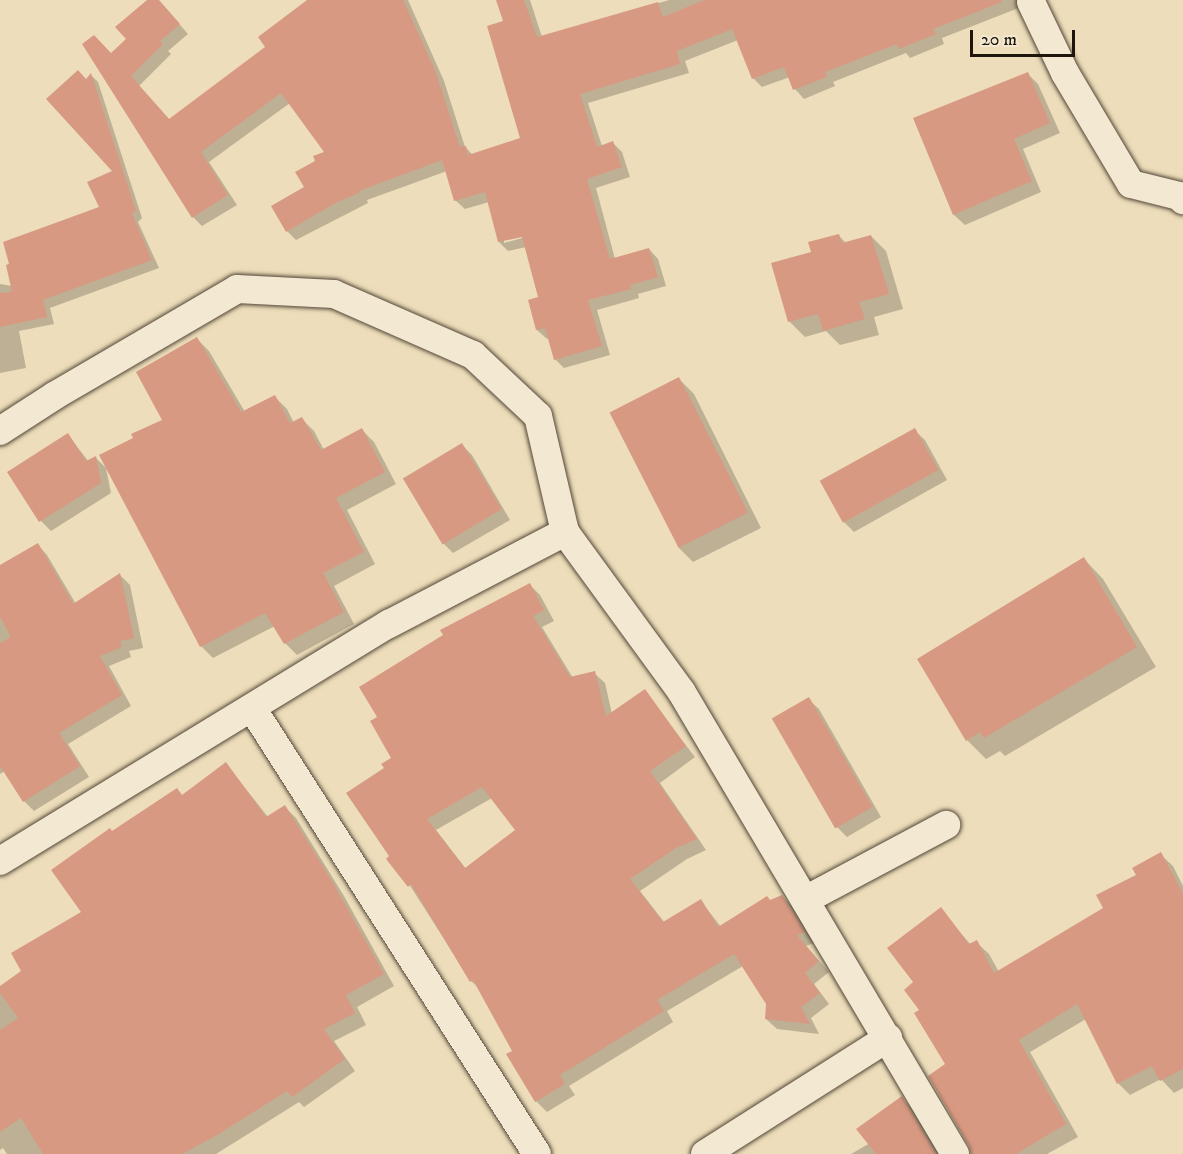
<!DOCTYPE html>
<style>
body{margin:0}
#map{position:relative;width:1183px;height:1154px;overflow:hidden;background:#edddba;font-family:"IM FELL DW Pica",serif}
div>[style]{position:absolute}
.shadow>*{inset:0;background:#0003}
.building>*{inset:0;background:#d89982;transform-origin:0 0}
.roads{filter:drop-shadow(0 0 2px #524738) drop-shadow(0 0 2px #524738)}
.street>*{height:28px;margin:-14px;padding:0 14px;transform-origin:14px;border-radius:14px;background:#f3e9d2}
span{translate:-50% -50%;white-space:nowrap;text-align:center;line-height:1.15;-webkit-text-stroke:4.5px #f3e9d2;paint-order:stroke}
.scale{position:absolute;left:970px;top:30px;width:105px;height:27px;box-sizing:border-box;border:3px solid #1e150c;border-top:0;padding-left:8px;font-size:18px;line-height:21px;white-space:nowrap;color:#1e150c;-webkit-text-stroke:4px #f3e9d2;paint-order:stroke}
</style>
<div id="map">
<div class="shadow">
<i style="clip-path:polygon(evenodd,150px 0,158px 0,188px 34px,168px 51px,171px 54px,139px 86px,170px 120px,267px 47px,311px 0,408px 0,444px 81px,465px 147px,473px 155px,522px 139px,505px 22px,498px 0,530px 0,542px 37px,669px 0,1022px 0,1024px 6px,942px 38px,944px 44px,910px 58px,906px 53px,833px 82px,835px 86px,804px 99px,795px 89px,790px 77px,762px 87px,753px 78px,738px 40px,685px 61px,689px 73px,588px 103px,602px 146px,613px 143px,622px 152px,630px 177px,596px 188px,615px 259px,649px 249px,658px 259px,666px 286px,638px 294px,639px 298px,597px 310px,610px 355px,564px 368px,555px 359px,549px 338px,547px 339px,537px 330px,540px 298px,526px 247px,508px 251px,499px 242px,489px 202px,465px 209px,455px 200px,447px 171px,367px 200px,368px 203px,296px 240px,287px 231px,317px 162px,326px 152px,290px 103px,209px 162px,237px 205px,202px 226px,193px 217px,112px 55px,128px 39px,150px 0,528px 233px,529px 236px,504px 243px,504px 239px,528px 233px)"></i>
<i style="clip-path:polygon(1028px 74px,1038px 84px,1060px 133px,1023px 149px,1041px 192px,965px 225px,954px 215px,915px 119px)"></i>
<i style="clip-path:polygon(91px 75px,98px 82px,142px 218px,138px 222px,159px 268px,50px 308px,54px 324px,19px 331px,26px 368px,0 373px,0 284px,12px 286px,101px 207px,115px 172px,86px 80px)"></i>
<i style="clip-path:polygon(838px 235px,846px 243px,871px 236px,886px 251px,903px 309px,874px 317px,879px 335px,840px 345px,826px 331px,805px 337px,790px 322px,773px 264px,813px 253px)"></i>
<i style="clip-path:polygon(197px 339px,209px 351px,245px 412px,275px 397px,287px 409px,294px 423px,302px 419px,314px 431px,324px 450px,362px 430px,374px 442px,396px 484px,347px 510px,375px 564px,334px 586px,354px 624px,297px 655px,285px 643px,275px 626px,213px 658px,201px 646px,135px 438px,164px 421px)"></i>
<i style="clip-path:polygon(679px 379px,694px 394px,761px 528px,693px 562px,678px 547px)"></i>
<i style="clip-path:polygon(914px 430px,925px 440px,947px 480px,854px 532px,844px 522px)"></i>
<i style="clip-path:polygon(68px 435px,89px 462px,96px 458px,106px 468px,111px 493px,51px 531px,41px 521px)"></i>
<i style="clip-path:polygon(462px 445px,472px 455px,510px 520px,453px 553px,443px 543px)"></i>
<i style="clip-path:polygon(38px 545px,47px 555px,76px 604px,120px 575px,130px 585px,143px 648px,129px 651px,131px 657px,109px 666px,131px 706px,68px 744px,89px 777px,34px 811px,24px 801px,5px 771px,0 774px,0 567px)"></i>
<i style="clip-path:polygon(1084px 559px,1103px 579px,1156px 667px,1005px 756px,1000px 751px,986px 759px,967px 740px)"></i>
<i style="clip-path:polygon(evenodd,530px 585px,540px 595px,554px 621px,542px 627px,573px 678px,594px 673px,605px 683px,612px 714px,644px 691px,695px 757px,660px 783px,706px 850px,687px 859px,640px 891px,665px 923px,701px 901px,721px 927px,782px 896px,793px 907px,814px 943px,806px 946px,829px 972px,814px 984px,829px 1004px,811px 1018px,819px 1034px,777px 1029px,766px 1019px,768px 1004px,743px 966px,667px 1011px,673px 1022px,569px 1086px,575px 1095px,547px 1112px,536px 1101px,514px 1051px,480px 989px,471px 981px,391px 856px,386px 769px,530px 585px,492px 798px,517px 831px,466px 869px,436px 830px,492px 798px)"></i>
<i style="clip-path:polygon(808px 699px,819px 709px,881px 817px,847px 837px,837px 827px)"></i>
<i style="clip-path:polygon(226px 764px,268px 817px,285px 807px,296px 818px,344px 896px,394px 986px,357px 1007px,366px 1025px,334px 1041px,355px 1071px,304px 1107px,299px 1102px,216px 1154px,7px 1154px,3px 1148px,0 1150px,0 988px,23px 971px,83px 913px,112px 832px,183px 796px)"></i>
<i style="clip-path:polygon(1160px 854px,1173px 866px,1183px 886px,1183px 1088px,1174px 1093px,1161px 1079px,1130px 1095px,1118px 1083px,1086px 1019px,1030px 1052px,1078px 1137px,1047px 1154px,973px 1154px,947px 1064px,921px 1010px,916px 983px,940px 909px,971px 945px,976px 942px,989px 954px,999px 972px,1105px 909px)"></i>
<i style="clip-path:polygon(901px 1098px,914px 1110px,940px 1154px,851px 1154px,870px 1143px)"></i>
</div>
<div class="building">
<i style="clip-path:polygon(147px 0,159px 0,180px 24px,160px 41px,163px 44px,131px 76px,169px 119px,265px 47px,258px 37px,307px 0,403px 0,435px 70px,460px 147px,466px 146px,468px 155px,520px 138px,487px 26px,503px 21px,496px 0,524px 0,537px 37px,658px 2px,663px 17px,704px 0,1001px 0,1002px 2px,933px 29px,936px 34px,899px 49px,897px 44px,825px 72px,827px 77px,793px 90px,784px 67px,752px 79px,732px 29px,677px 51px,680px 64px,580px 94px,597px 147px,613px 141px,622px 167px,587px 179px,610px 259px,649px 248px,658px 277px,630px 285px,631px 289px,588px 300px,602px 346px,554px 360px,545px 328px,536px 330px,528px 300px,538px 297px,522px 237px,498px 242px,485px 192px,454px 201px,442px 160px,359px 191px,359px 193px,337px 202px,286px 232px,271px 206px,304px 187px,295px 172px,315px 161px,313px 156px,324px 152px,281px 93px,201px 152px,228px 195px,192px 218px,82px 44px,94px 35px,111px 53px,126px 39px,115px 27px)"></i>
<i style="clip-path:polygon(78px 70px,86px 79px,91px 73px,136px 211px,132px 214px,152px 260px,43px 300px,47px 317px,0 327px,0 293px,12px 292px,6px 265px,9px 264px,3px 242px,99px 207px,87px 182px,112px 171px,46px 99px)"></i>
<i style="clip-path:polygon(1028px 72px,1050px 123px,1014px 139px,1032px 181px,953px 215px,913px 118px)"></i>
<i style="clip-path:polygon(839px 234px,842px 243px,871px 235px,889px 294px,859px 302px,865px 319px,823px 331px,818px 314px,788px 322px,771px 263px,811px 252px,808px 242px)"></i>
<i style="clip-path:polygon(197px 337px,241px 412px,275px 395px,290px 423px,302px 417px,321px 450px,362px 428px,385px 472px,336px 498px,364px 552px,323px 573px,344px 612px,284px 644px,265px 613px,200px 647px,99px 455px,133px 438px,131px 434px,162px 420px,136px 372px)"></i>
<i style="left:679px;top:377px;width:152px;height:78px;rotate:63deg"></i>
<i style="left:915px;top:428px;width:48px;height:109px;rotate:61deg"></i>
<i style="clip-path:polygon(68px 433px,86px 461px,96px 456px,101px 483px,39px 522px,7px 472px)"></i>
<i style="left:462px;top:443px;width:77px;height:69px;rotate:59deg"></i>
<i style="clip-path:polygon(38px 543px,73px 604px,120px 573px,134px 638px,120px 641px,122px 647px,100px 656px,122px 695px,59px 733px,80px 766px,23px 802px,0 766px,0 643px,11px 637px,0 617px,0 565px)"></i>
<i style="clip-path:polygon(1084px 557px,1137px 647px,984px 738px,980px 732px,966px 741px,917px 659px)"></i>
<i style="clip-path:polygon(evenodd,530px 583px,544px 610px,533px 616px,570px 677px,595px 671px,606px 716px,645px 689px,686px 746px,650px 771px,697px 839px,676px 848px,630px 879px,663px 922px,701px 899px,718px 927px,767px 896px,770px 900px,782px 895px,805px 932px,797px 935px,819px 961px,805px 973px,820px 993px,801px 1007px,810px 1024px,765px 1019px,766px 1004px,734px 954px,657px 1000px,664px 1011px,560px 1075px,565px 1084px,535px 1102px,506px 1054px,512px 1051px,473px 980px,470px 982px,411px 884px,408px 887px,386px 859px,389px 856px,346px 793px,384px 768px,381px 764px,391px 758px,370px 721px,377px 717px,359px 687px,443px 635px,440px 630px,530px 583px,482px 787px,515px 830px,465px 868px,427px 819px,482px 787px)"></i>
<i style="left:809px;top:697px;width:127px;height:43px;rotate:60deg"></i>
<i style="clip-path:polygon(226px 762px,266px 817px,285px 805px,333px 883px,384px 974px,346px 995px,355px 1013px,324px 1029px,345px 1059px,292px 1097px,287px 1091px,219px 1134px,182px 1154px,43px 1154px,21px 1118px,0 1132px,0 1030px,18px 1018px,0 993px,0 986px,21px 971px,11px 953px,81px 912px,51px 870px,110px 828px,112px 831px,177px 788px,182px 795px)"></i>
<i style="clip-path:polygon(1161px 852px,1183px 894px,1183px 1069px,1160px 1081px,1152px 1066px,1117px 1084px,1077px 1004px,1019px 1040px,1066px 1124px,1016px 1154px,971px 1154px,969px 1146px,928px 1076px,945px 1064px,914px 1013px,919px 1010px,904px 990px,913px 982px,887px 948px,941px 907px,969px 944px,977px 940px,994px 973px,1103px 908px,1096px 895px,1136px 875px,1132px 868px)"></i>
<i style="clip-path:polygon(902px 1096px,936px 1154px,876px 1154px,856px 1129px)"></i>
</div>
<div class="roads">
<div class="street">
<i style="left:1031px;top:2px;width:79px;rotate:64.4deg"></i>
<i style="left:1065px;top:73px;width:129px;rotate:59.3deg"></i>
<i style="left:1131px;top:184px;width:49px;rotate:14deg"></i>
<i style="left:1179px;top:196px;width:6px;rotate:45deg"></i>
<i style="left:0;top:431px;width:64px;rotate:-32.9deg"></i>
<i style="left:54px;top:396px;width:212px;rotate:-30.3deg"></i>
<i style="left:237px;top:289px;width:97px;rotate:3deg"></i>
<i style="left:334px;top:294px;width:152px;rotate:23.7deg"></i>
<i style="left:473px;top:355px;width:89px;rotate:43.2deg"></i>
<i style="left:538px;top:416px;width:119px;rotate:76.9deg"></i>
<i style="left:565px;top:532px;width:197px;rotate:53.9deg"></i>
<i style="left:681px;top:691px;width:538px;rotate:59.38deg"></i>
<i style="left:252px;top:708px;width:529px;rotate:57.42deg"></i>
<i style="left:0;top:861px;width:456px;rotate:-31.4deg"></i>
<i style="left:389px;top:624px;width:199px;rotate:-27.6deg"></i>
<i style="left:805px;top:900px;width:160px;rotate:-28deg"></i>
<i style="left:705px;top:1154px;width:217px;rotate:-32.4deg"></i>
</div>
</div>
<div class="scale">20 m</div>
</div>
